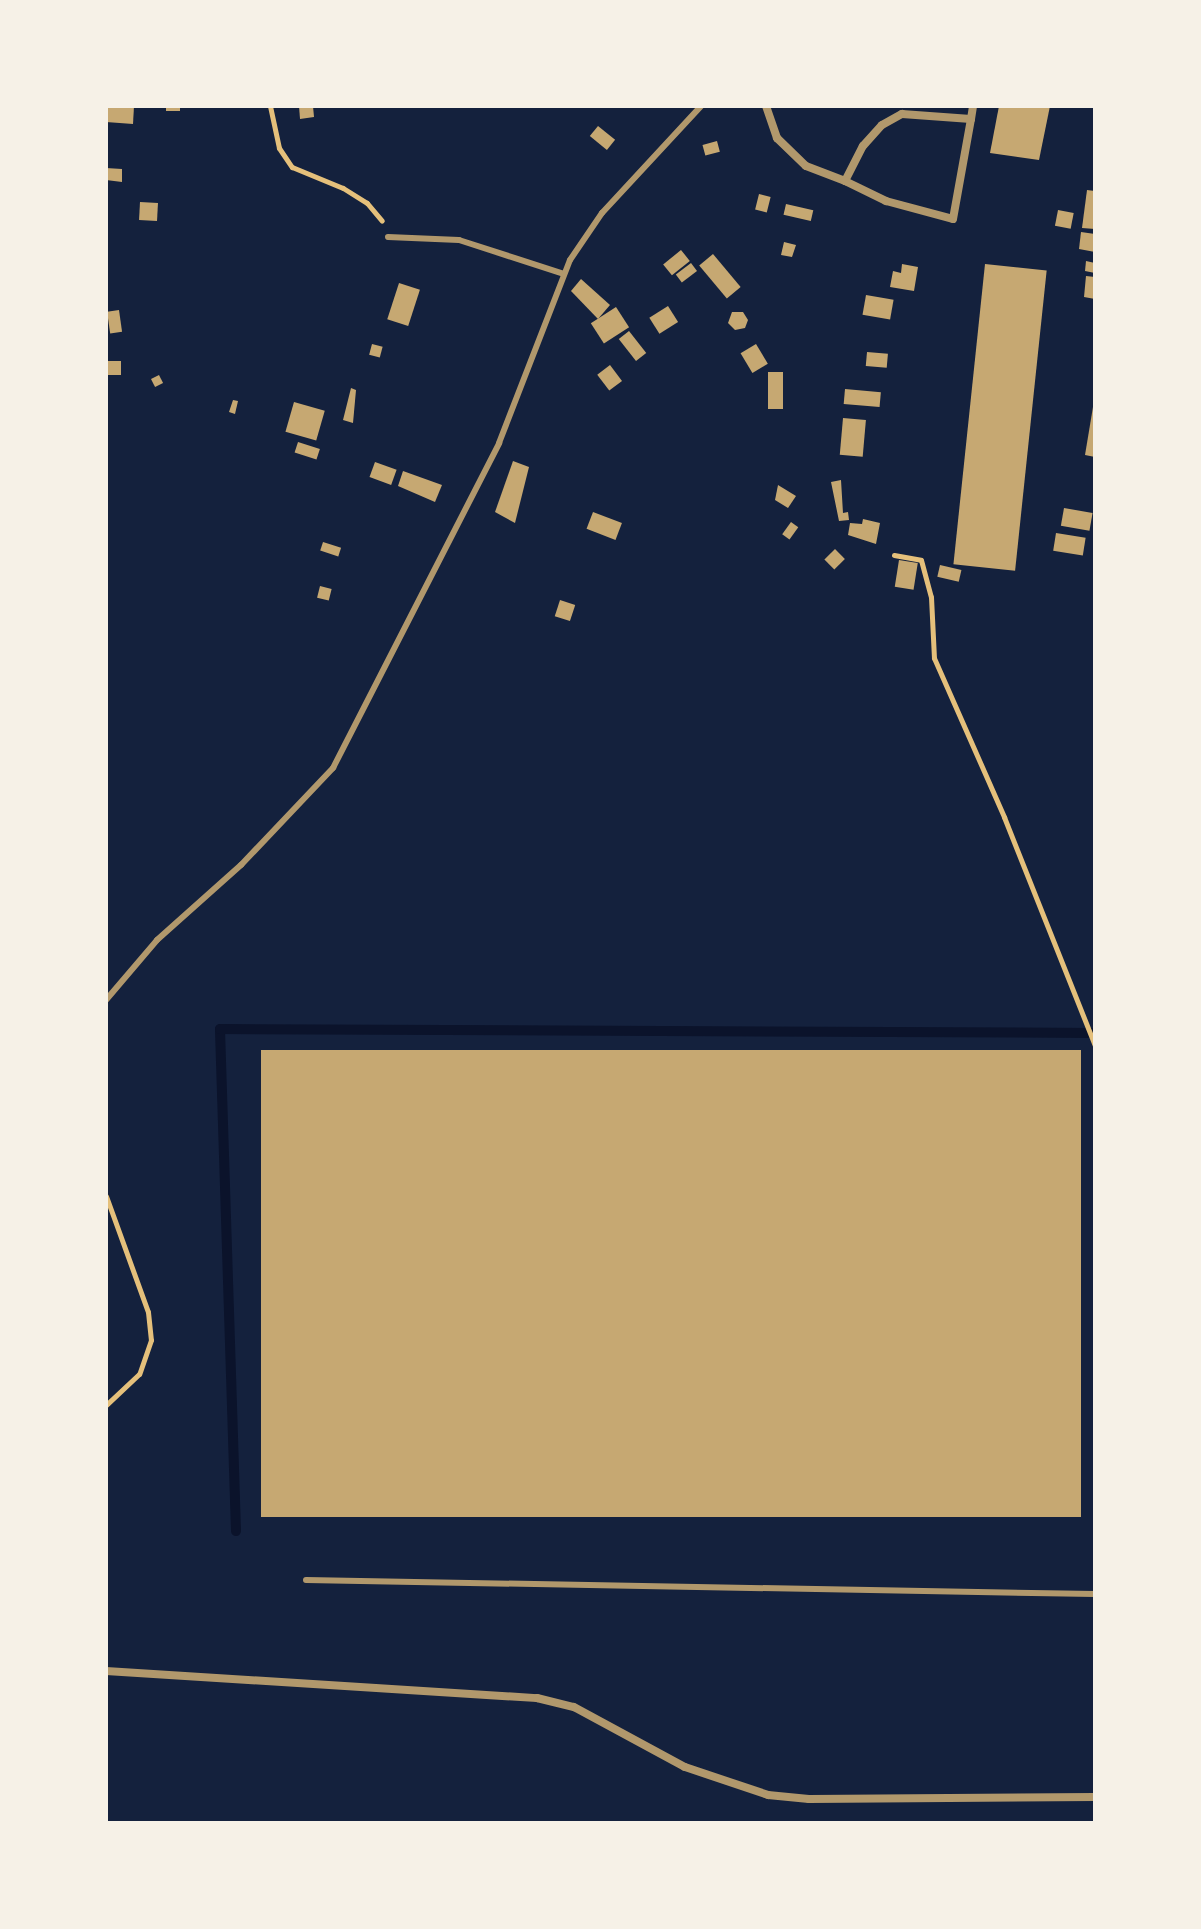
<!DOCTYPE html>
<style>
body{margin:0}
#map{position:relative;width:1201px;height:1929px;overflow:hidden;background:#14213d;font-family:"Alegreya Sans",sans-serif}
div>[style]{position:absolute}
.stream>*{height:10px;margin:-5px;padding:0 5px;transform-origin:5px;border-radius:5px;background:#0b132b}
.building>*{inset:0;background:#c6a872;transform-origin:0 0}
.path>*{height:5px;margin:-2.5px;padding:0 2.5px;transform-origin:2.5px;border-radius:2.5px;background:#e5c07b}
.service>*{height:6px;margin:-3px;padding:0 3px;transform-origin:3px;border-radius:3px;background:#b1986c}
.minor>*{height:8px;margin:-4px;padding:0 4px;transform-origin:4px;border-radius:4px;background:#b1986c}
span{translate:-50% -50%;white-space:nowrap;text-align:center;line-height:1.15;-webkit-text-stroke:8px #f6f1e7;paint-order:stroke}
.frame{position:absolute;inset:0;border:108px solid #f6f1e7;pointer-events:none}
</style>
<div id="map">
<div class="stream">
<i style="left:236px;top:1531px;width:502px;rotate:-91.83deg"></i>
<i style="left:220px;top:1029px;width:875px;rotate:0.26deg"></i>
</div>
<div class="building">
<i style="clip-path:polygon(106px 106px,134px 106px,133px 124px,106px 122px)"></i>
<i style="left:166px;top:106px;width:14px;height:5px"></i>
<i style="clip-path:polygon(299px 106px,313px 106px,314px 117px,300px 119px)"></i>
<i style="clip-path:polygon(999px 106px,1050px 106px,1039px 160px,990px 153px)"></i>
<i style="left:598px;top:126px;width:22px;height:13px;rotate:39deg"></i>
<i style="left:717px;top:141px;width:11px;height:15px;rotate:75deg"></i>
<i style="clip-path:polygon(106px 168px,122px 169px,122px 182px,106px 180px)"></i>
<i style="clip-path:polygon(1087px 190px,1095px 191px,1095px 229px,1082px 228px)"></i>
<i style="left:759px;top:194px;width:12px;height:16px;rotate:14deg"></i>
<i style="left:140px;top:202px;width:18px;height:18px;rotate:3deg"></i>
<i style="left:786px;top:204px;width:28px;height:11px;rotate:13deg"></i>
<i style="left:1058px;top:210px;width:16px;height:16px;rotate:11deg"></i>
<i style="clip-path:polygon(1081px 232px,1095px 234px,1095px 252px,1079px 249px)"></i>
<i style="clip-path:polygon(784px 242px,796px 245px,792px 257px,781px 255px)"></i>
<i style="left:681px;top:250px;width:14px;height:23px;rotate:51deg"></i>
<i style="left:713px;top:254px;width:43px;height:18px;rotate:50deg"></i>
<i style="clip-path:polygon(1086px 261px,1095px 263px,1095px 273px,1085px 271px)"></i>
<i style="left:691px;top:263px;width:10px;height:19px;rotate:53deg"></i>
<i style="clip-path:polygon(902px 264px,918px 267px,914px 291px,890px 287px,893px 271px,901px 273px)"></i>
<i style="left:985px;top:264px;width:62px;height:302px;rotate:6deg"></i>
<i style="clip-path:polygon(1086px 276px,1095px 277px,1095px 299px,1084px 297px)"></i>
<i style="clip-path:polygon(581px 279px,610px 305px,598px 319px,571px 291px)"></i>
<i style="left:399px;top:283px;width:22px;height:38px;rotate:18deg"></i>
<i style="left:866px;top:295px;width:28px;height:20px;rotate:10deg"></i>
<i style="left:668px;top:306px;width:19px;height:22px;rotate:58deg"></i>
<i style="left:616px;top:307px;width:24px;height:30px;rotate:57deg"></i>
<i style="left:119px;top:310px;width:22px;height:12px;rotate:82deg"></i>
<i style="clip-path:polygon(732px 312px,743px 312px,748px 320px,745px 328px,735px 330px,728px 323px)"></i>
<i style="left:629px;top:331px;width:28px;height:13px;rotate:52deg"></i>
<i style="left:372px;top:344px;width:11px;height:11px;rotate:15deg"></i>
<i style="left:756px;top:344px;width:23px;height:18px;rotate:59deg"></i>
<i style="left:867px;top:352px;width:21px;height:14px;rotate:5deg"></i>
<i style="left:106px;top:361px;width:15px;height:14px"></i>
<i style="left:610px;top:365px;width:20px;height:16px;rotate:53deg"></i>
<i style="left:783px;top:372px;width:37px;height:15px;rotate:90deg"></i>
<i style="left:159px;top:375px;width:9px;height:9px;rotate:63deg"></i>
<i style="clip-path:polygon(351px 388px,356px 390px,353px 423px,343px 420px)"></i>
<i style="left:845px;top:389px;width:36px;height:15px;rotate:5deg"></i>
<i style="clip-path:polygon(233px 400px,238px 401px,235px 414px,229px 412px)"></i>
<i style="left:294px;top:402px;width:32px;height:31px;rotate:16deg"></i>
<i style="clip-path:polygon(1093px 407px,1095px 407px,1095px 457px,1085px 455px)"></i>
<i style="left:843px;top:418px;width:23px;height:37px;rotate:5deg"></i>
<i style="left:298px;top:442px;width:23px;height:11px;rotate:18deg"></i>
<i style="clip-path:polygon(513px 461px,529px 467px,515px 523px,495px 512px)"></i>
<i style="left:375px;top:462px;width:23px;height:16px;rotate:20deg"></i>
<i style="clip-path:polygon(403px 471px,442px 485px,435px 502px,398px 486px)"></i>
<i style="clip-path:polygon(841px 480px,843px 513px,848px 512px,849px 520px,839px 521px,831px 482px)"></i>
<i style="clip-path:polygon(778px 485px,796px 496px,788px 508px,775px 500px)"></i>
<i style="left:1064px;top:508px;width:29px;height:18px;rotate:10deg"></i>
<i style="left:593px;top:512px;width:31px;height:18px;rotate:21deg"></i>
<i style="clip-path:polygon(863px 519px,880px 523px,876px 544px,848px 535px,850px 523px,862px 524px)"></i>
<i style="left:791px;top:522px;width:9px;height:15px;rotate:36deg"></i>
<i style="left:1056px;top:533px;width:30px;height:18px;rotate:9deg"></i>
<i style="left:323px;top:542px;width:19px;height:9px;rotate:18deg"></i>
<i style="left:835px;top:549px;width:14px;height:15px;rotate:45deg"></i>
<i style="left:899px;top:560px;width:19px;height:27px;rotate:9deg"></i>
<i style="left:940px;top:565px;width:22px;height:12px;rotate:13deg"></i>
<i style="left:320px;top:586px;width:12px;height:12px;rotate:14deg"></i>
<i style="left:560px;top:600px;width:16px;height:17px;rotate:18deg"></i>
<i style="left:261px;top:1050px;width:820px;height:467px"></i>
</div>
<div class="path">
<i style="left:270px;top:106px;width:43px;rotate:77.9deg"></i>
<i style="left:279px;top:148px;width:23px;rotate:56deg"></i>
<i style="left:292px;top:167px;width:55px;rotate:22.4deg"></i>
<i style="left:343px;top:188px;width:28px;rotate:32deg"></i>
<i style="left:367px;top:203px;width:23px;rotate:50deg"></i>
<i style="left:894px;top:555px;width:27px;rotate:10deg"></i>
<i style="left:921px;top:560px;width:38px;rotate:75deg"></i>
<i style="left:931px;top:597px;width:61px;rotate:87.2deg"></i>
<i style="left:934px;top:658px;width:174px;rotate:66.2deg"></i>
<i style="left:1004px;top:817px;width:246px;rotate:68.3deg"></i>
<i style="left:106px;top:1196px;width:123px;rotate:70.1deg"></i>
<i style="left:148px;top:1312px;width:28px;rotate:84deg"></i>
<i style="left:151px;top:1340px;width:36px;rotate:109deg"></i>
<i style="left:139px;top:1374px;width:45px;rotate:136.8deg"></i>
</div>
<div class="service">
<i style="left:388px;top:237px;width:71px;rotate:2.4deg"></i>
<i style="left:459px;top:240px;width:110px;rotate:17.9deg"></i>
<i style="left:106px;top:1000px;width:79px;rotate:-49.6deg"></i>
<i style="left:157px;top:940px;width:113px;rotate:-41.8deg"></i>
<i style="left:241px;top:865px;width:134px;rotate:-46.5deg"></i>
<i style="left:333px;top:768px;width:365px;rotate:-62.9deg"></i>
<i style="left:499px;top:443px;width:196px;rotate:-68.8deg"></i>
<i style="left:570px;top:260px;width:57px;rotate:-55.8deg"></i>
<i style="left:602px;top:213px;width:146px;rotate:-47.2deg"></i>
<i style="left:306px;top:1580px;width:789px;rotate:1.02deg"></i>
</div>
<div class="minor">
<i style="left:766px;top:106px;width:34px;rotate:71deg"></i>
<i style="left:777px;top:138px;width:40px;rotate:44deg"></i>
<i style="left:806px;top:166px;width:42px;rotate:21deg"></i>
<i style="left:845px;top:181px;width:39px;rotate:-63deg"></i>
<i style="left:863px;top:146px;width:28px;rotate:-48deg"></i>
<i style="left:882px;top:125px;width:23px;rotate:-29deg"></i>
<i style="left:902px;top:114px;width:69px;rotate:4.1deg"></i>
<i style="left:971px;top:119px;width:13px;rotate:-81deg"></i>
<i style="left:845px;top:181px;width:46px;rotate:26deg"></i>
<i style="left:886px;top:201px;width:69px;rotate:15deg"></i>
<i style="left:953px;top:219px;width:102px;rotate:-79.8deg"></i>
<i style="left:106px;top:1671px;width:432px;rotate:3.6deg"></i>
<i style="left:537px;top:1698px;width:38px;rotate:14deg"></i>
<i style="left:574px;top:1707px;width:126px;rotate:28.4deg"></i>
<i style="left:685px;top:1767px;width:88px;rotate:18.6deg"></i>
<i style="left:768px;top:1795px;width:41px;rotate:5.6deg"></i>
<i style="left:809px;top:1799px;width:286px;rotate:-0.4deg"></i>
</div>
<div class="frame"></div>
</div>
